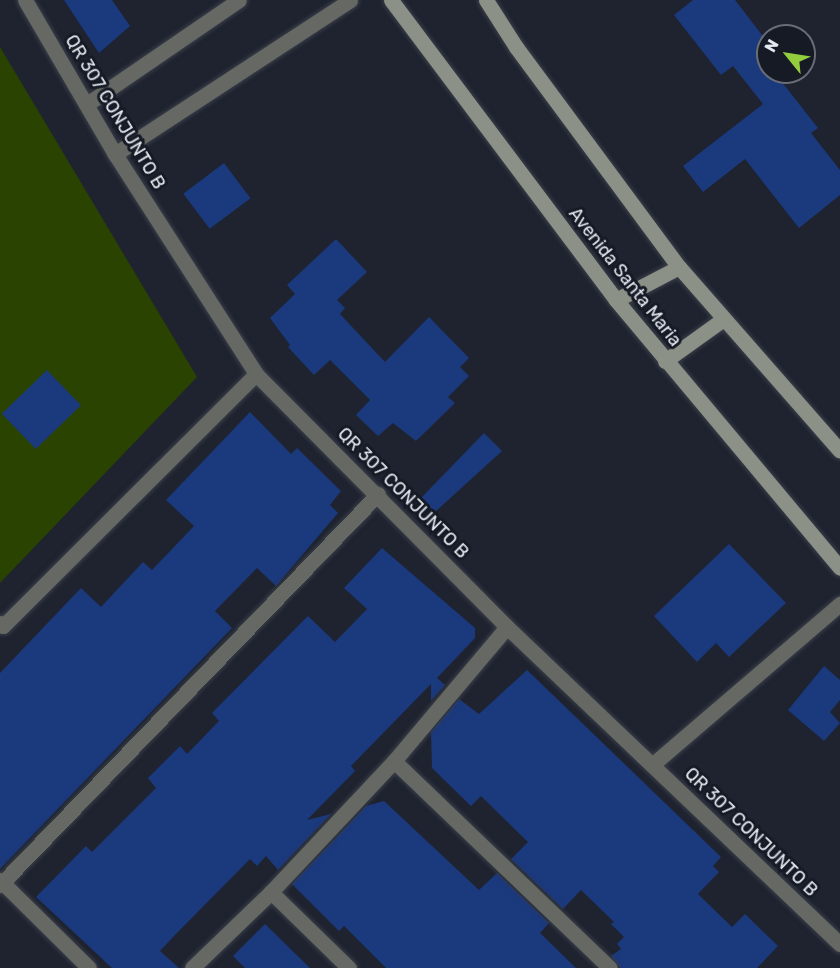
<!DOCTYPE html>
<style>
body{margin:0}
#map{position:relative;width:840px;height:968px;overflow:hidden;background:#1e232f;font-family:Rubik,sans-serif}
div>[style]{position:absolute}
.green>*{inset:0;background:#2b4300}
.building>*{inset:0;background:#1b397d;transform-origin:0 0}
.roads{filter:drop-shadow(0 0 2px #3a3f4a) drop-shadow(0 0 2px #3a3f4a)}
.street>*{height:15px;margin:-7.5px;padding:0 7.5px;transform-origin:7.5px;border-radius:7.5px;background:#666963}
.secondary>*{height:15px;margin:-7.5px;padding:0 7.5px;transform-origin:7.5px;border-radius:7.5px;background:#8c9187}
span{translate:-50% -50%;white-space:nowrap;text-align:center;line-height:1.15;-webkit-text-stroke:6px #151a25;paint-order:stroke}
.street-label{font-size:18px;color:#e4e8f0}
.north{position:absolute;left:756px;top:24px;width:60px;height:60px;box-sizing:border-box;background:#151a25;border:2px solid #686c76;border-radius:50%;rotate:300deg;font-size:16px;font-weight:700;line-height:24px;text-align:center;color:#e4e8f0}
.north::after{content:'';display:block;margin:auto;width:21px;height:27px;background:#93cc3d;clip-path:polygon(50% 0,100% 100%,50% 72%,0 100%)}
</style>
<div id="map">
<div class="green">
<i style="clip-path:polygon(0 47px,197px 377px,0 583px)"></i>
</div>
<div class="building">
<i style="clip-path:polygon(64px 0,112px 0,130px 26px,99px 53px)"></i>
<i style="clip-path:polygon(693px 0,735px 0,766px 40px,756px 49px,768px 64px,768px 72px,774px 72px,818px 128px,811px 133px,840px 170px,840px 195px,799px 228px,745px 159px,703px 192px,683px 166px,763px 104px,733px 66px,721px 75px,674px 15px)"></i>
<i style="left:224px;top:163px;width:44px;height:51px;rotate:53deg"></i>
<i style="clip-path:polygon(336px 239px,367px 272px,337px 300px,345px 308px,340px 314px,385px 362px,429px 317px,469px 358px,460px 367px,469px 376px,448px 397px,455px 403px,416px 441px,393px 423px,378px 436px,356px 415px,370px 400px,330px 360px,314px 375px,288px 347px,290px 345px,270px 318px,295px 294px,287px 285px)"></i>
<i style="left:47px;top:370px;width:49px;height:63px;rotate:46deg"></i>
<i style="clip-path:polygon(250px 412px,291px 454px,297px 448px,341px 491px,330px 505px,338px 513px,276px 586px,257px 568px,215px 611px,232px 628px,0 869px,0 673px,81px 588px,101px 607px,143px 562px,152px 570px,194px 526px,166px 500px)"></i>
<i style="clip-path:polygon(484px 433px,502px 451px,435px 512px,421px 498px)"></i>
<i style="clip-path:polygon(729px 544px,786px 603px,729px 657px,716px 643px,697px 662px,654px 616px)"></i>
<i style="clip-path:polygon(382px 548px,475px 628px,475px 638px,437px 678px,445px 685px,431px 701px,431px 684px,351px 766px,355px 771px,307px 820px,331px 814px,278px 870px,266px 856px,257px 866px,250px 859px,175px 935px,160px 951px,179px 968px,112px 968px,36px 897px,86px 846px,92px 852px,156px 788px,148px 778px,180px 746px,187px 754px,219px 721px,212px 713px,308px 616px,335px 642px,367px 609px,344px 588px)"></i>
<i style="clip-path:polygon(824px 666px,840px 680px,840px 700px,830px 712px,840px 723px,824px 741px,788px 710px)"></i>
<i style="clip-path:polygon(527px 670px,721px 857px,713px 866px,719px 872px,698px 894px,732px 927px,745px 914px,778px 946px,757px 968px,620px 968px,611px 956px,621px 949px,617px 944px,624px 937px,611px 924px,614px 922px,581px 890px,563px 909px,511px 859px,528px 842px,481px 796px,471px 806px,432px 768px,431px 732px,459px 699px,479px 714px)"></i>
<i style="clip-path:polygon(384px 801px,479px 890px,497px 873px,549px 923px,540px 933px,576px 968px,386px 968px,344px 926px,339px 931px,292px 884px,366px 806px)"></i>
<i style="clip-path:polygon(265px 924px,310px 968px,245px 968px,233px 956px)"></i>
</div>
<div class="roads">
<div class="street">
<i style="left:25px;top:0;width:178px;rotate:59.7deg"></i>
<i style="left:115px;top:154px;width:261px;rotate:57.3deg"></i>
<i style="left:256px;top:374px;width:356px;rotate:45.2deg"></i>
<i style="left:507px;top:627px;width:460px;rotate:43.6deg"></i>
<i style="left:87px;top:104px;width:184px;rotate:-34.4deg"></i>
<i style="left:115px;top:154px;width:281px;rotate:-33.2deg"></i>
<i style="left:0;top:623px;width:4px;rotate:45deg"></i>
<i style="left:3px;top:626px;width:357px;rotate:-44.9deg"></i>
<i style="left:394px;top:761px;width:299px;rotate:43.8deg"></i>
<i style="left:652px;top:765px;width:248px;rotate:-40.6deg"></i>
<i style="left:0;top:880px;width:125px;rotate:44.7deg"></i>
<i style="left:0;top:885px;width:544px;rotate:-45.97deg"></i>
<i style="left:271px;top:892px;width:109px;rotate:44.3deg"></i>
<i style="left:192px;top:968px;width:110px;rotate:-43.9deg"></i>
<i style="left:271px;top:892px;width:180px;rotate:-46.8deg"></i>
<i style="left:394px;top:761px;width:175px;rotate:-49.9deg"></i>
</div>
<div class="secondary">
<i style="left:391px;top:0;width:375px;rotate:53.1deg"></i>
<i style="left:616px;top:300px;width:349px;rotate:50.1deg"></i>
<i style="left:486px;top:0;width:56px;rotate:57.4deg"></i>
<i style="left:516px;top:47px;width:274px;rotate:53.5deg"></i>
<i style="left:679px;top:267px;width:244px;rotate:48.8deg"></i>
<i style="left:616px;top:300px;width:71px;rotate:-27.6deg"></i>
<i style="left:665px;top:361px;width:70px;rotate:-35.7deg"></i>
</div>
</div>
<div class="street-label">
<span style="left:115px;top:112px;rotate:59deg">QR 307 CONJUNTO B</span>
<span style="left:625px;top:277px;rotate:52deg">Avenida Santa Maria</span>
<span style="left:403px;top:493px;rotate:45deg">QR 307 CONJUNTO B</span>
<span style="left:751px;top:832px;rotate:44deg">QR 307 CONJUNTO B</span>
</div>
<div class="north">N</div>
</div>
